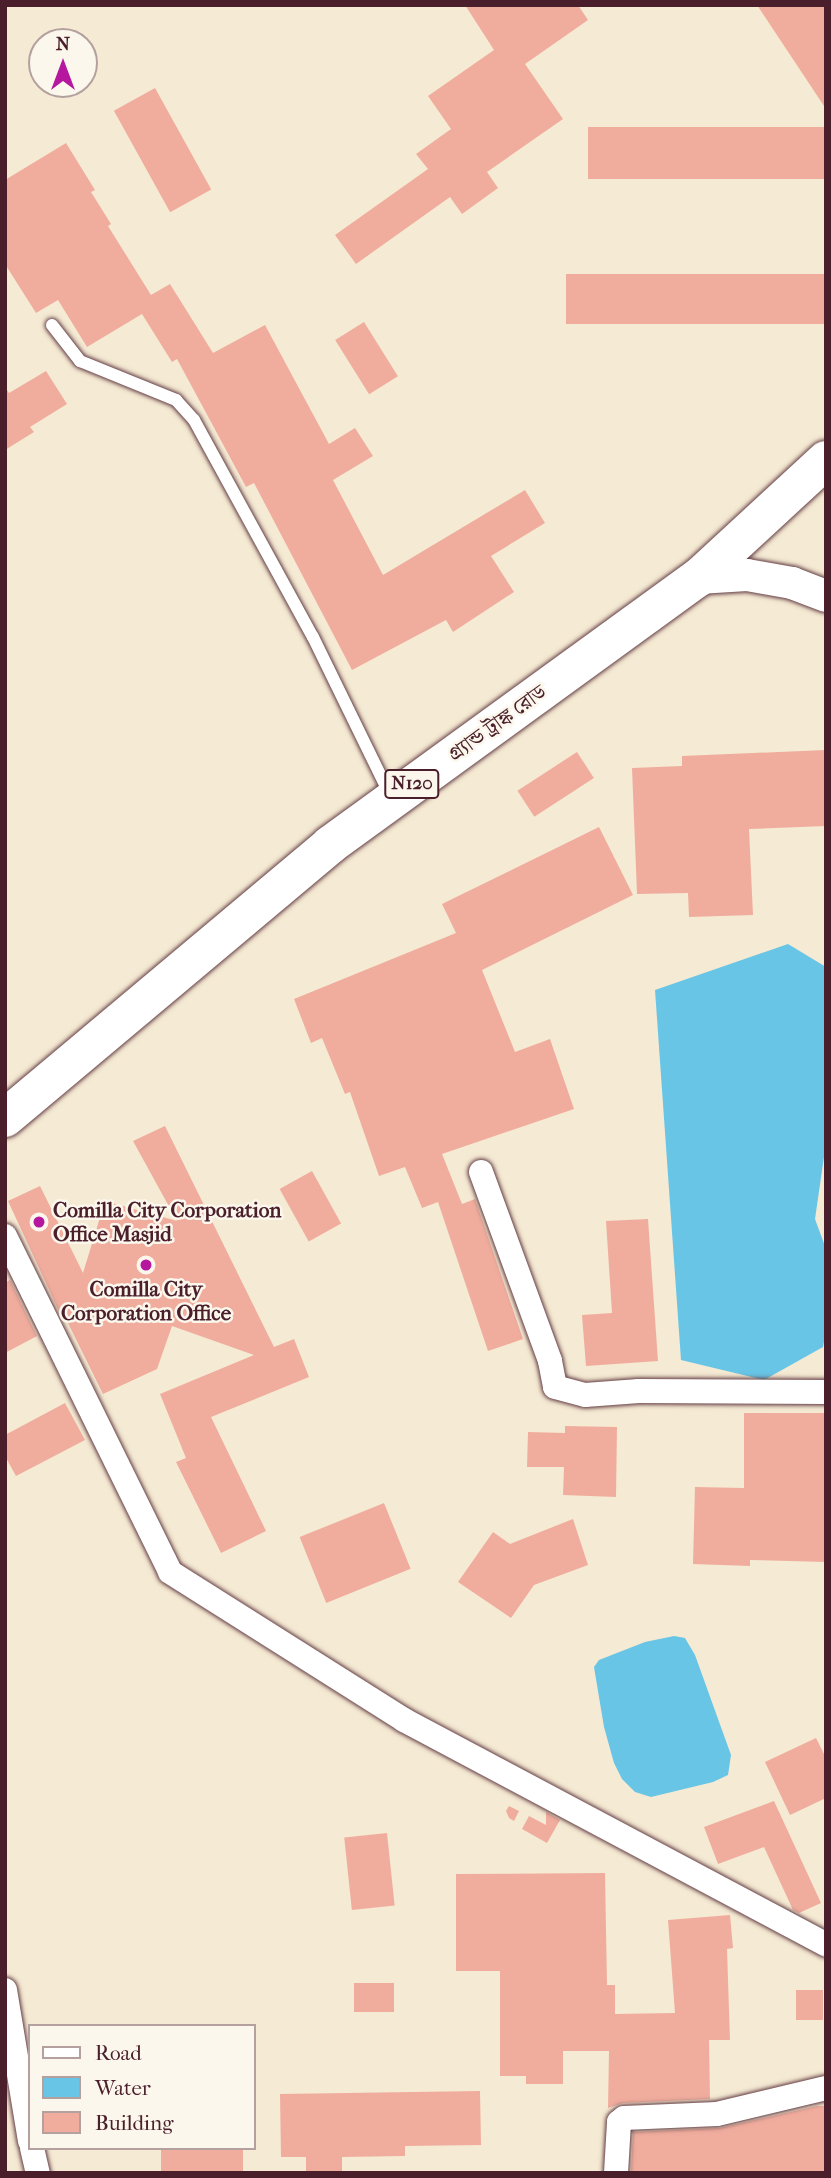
<!DOCTYPE html>
<meta charset="utf-8">
<style>
body{margin:0}
#map{position:relative;width:831px;height:2178px;overflow:hidden;background:#f5ead3;font-family:"IM FELL French Canon","Noto Serif Bengali",serif}
div>[style]{position:absolute}
.water>*{inset:0;background:#68c5e6}
.building>*{inset:0;background:#f0ad9e;transform-origin:0 0}
.roads{filter:drop-shadow(0 0 2px #643d44) drop-shadow(0 0 2px #643d44)}
.service>*{height:12px;margin:-6px;padding:0 6px;transform-origin:6px;border-radius:6px;background:#fff}
.minor>*{height:24px;margin:-12px;padding:0 12px;transform-origin:12px;border-radius:12px;background:#fff}
.tertiary>*{height:32px;margin:-16px;padding:0 16px;transform-origin:16px;border-radius:16px;background:#fff}
.trunk>*{height:38px;margin:-19px;padding:0 19px;transform-origin:19px;border-radius:19px;background:#fff}
.dots>*{width:19px;height:19px;translate:-50% -50%;box-sizing:border-box;border:4px solid #fbf7ec;border-radius:50%}
span{translate:-50% -50%;white-space:nowrap;text-align:center;line-height:1.15;-webkit-text-stroke:5px #fbf7ec;paint-order:stroke}
.shield-label span{padding:2px 5px;background:#fbf7ec;border:2px solid;border-radius:5px;-webkit-text-stroke-width:0}
.shield-label{font-size:19px;color:#4a1f2b;font-weight:700}
.street-label{font-size:21px;color:#4a1f2b}
.poi-label{font-size:21px;color:#4a1f2b;font-weight:700}
.left{translate:0 -50%;text-align:left}
.frame{position:absolute;inset:0;border:7px solid #4a1f2b;pointer-events:none}
.legend{position:absolute;left:28px;top:2024px;width:228px;height:126px;box-sizing:border-box;background:#fbf7ec;border:2px solid #b4a19f;margin:0;padding:9px 12px;list-style:none;font-size:21px;color:#4a1f2b}
.legend li{display:flex;align-items:center;gap:14px;height:35px}
.legend b{width:35px;border:2px solid #b4a19f}
.north{position:absolute;left:28px;top:28px;width:70px;height:70px;box-sizing:border-box;background:#fbf7ec;border:2px solid #b4a19f;border-radius:50%;rotate:0deg;font-size:19px;font-weight:700;line-height:28px;text-align:center;color:#4a1f2b}
.north::after{content:'';display:block;margin:auto;width:24px;height:32px;background:#b5179e;clip-path:polygon(50% 0,100% 100%,50% 72%,0 100%)}
</style>
<div id="map">
<div class="water">
<i style="clip-path:polygon(788px 944px,826px 967px,826px 1143px,815px 1219px,826px 1249px,826px 1331px,823px 1347px,764px 1380px,681px 1360px,655px 990px)"></i>
<i style="clip-path:polygon(674px 1636px,685px 1638px,695px 1655px,731px 1755px,728px 1775px,713px 1782px,651px 1797px,635px 1792px,622px 1779px,614px 1763px,604px 1727px,594px 1667px,599px 1660px,645px 1642px)"></i>
</div>
<div class="building">
<i style="clip-path:polygon(465px 5px,578px 5px,588px 20px,525px 64px,563px 119px,487px 172px,498px 188px,462px 214px,450px 197px,356px 264px,335px 235px,428px 169px,416px 154px,451px 129px,428px 96px,494px 50px)"></i>
<i style="clip-path:polygon(757px 5px,826px 5px,826px 109px)"></i>
<i style="left:155px;top:88px;width:116px;height:47px;rotate:61deg"></i>
<i style="left:826px;top:127px;width:52px;height:238px;rotate:90deg"></i>
<i style="clip-path:polygon(66px 143px,95px 190px,91px 192px,111px 224px,108px 226px,151px 295px,170px 284px,213px 353px,265px 325px,329px 444px,355px 428px,373px 456px,333px 480px,383px 575px,525px 490px,545px 523px,491px 556px,514px 592px,453px 632px,446px 620px,352px 670px,254px 483px,246px 487px,177px 359px,172px 362px,142px 314px,87px 347px,58px 300px,36px 313px,5px 264px,5px 180px)"></i>
<i style="left:826px;top:274px;width:50px;height:260px;rotate:90deg"></i>
<i style="left:364px;top:322px;width:64px;height:34px;rotate:58deg"></i>
<i style="clip-path:polygon(46px 371px,67px 404px,30px 427px,34px 432px,5px 450px,5px 387px,9px 393px)"></i>
<i style="clip-path:polygon(825px 750px,826px 826px,749px 829px,753px 915px,689px 917px,688px 893px,637px 894px,632px 768px,682px 766px,682px 756px)"></i>
<i style="left:577px;top:752px;width:31px;height:71px;rotate:57deg"></i>
<i style="clip-path:polygon(599px 827px,633px 895px,482px 970px,515px 1052px,550px 1039px,574px 1109px,442px 1154px,462px 1204px,475px 1199px,523px 1339px,488px 1351px,438px 1202px,422px 1208px,405px 1167px,379px 1176px,350px 1092px,345px 1094px,322px 1038px,311px 1043px,294px 999px,456px 933px,442px 904px)"></i>
<i style="clip-path:polygon(165px 1126px,274px 1347px,294px 1339px,309px 1377px,211px 1417px,266px 1531px,221px 1553px,176px 1462px,186px 1458px,160px 1394px,254px 1355px,172px 1326px,157px 1369px,103px 1394px,67px 1321px,64px 1322px,8px 1201px,40px 1186px,83px 1273px,105px 1201px,177px 1221px,133px 1141px)"></i>
<i style="left:312px;top:1171px;width:60px;height:37px;rotate:61deg"></i>
<i style="clip-path:polygon(648px 1219px,658px 1361px,586px 1366px,582px 1315px,612px 1313px,606px 1221px)"></i>
<i style="clip-path:polygon(10px 1280px,37px 1336px,5px 1353px,5px 1283px)"></i>
<i style="clip-path:polygon(65px 1403px,85px 1440px,16px 1476px,5px 1456px,5px 1435px)"></i>
<i style="clip-path:polygon(744px 1413px,826px 1413px,826px 1562px,750px 1560px,750px 1566px,693px 1564px,695px 1487px,744px 1488px)"></i>
<i style="clip-path:polygon(565px 1426px,617px 1427px,616px 1497px,563px 1495px,564px 1467px,527px 1467px,528px 1432px,565px 1433px)"></i>
<i style="left:384px;top:1503px;width:71px;height:91px;rotate:68deg"></i>
<i style="clip-path:polygon(573px 1519px,588px 1565px,534px 1585px,511px 1618px,458px 1582px,493px 1532px,510px 1544px)"></i>
<i style="clip-path:polygon(816px 1738px,826px 1758px,826px 1798px,790px 1815px,765px 1762px)"></i>
<i style="clip-path:polygon(774px 1801px,821px 1903px,799px 1913px,793px 1910px,764px 1847px,718px 1864px,704px 1827px)"></i>
<i style="clip-path:polygon(509px 1806px,519px 1811px,514px 1821px,509px 1818px,506px 1811px)"></i>
<i style="clip-path:polygon(546px 1812px,560px 1820px,547px 1843px,522px 1829px,529px 1816px,546px 1825px)"></i>
<i style="left:387px;top:1833px;width:73px;height:43px;rotate:84deg"></i>
<i style="clip-path:polygon(605px 1873px,607px 1985px,615px 1985px,615px 2014px,675px 2013px,668px 1920px,730px 1915px,733px 1948px,727px 1949px,730px 2040px,709px 2040px,710px 2099px,623px 2103px,608px 2108px,609px 2051px,563px 2051px,563px 2084px,526px 2084px,526px 2076px,500px 2076px,500px 1971px,456px 1971px,456px 1874px)"></i>
<i style="left:354px;top:1983px;width:40px;height:29px"></i>
<i style="left:796px;top:1990px;width:27px;height:30px"></i>
<i style="clip-path:polygon(480px 2091px,481px 2145px,405px 2146px,405px 2156px,342px 2157px,342px 2173px,306px 2173px,306px 2157px,281px 2157px,280px 2094px)"></i>
<i style="clip-path:polygon(817px 2106px,826px 2106px,826px 2173px,631px 2173px,633px 2132px,720px 2128px)"></i>
<i style="left:161px;top:2148px;width:82px;height:25px"></i>
</div>
<div class="roads">
<div class="service">
<i style="left:52px;top:325px;width:46px;rotate:52.1deg"></i>
<i style="left:80px;top:361px;width:104px;rotate:22.1deg"></i>
<i style="left:176px;top:400px;width:27px;rotate:48deg"></i>
<i style="left:194px;top:420px;width:247px;rotate:61.3deg"></i>
<i style="left:313px;top:637px;width:176px;rotate:64deg"></i>
</div>
<div class="minor">
<i style="left:481px;top:1172px;width:201px;rotate:69.9deg"></i>
<i style="left:550px;top:1361px;width:26px;rotate:79deg"></i>
<i style="left:555px;top:1387px;width:31px;rotate:15deg"></i>
<i style="left:585px;top:1395px;width:54px;rotate:-4.2deg"></i>
<i style="left:639px;top:1391px;width:187px;rotate:0.3deg"></i>
<i style="left:5px;top:1236px;width:374px;rotate:63.8deg"></i>
<i style="left:170px;top:1572px;width:277px;rotate:32.3deg"></i>
<i style="left:404px;top:1720px;width:478px;rotate:28deg"></i>
<i style="left:5px;top:1990px;width:153px;rotate:80.6deg"></i>
<i style="left:32px;top:2148px;width:26px;rotate:77deg"></i>
<i style="left:616px;top:2173px;width:51px;rotate:-86.6deg"></i>
<i style="left:619px;top:2122px;width:6px;rotate:-39deg"></i>
<i style="left:624px;top:2118px;width:93px;rotate:-2.5deg"></i>
<i style="left:717px;top:2114px;width:112px;rotate:-13.4deg"></i>
</div>
<div class="tertiary">
<i style="left:698px;top:578px;width:49px;rotate:-3.5deg"></i>
<i style="left:747px;top:575px;width:46px;rotate:10.1deg"></i>
<i style="left:792px;top:583px;width:36px;rotate:21deg"></i>
</div>
<div class="trunk">
<i style="left:5px;top:1118px;width:424px;rotate:-40deg"></i>
<i style="left:330px;top:845px;width:455px;rotate:-36deg"></i>
<i style="left:698px;top:578px;width:174px;rotate:-42.7deg"></i>
</div>
</div>
<div class="dots">
<i style="left:39px;top:1222px;background:#b5179e"></i>
<i style="left:146px;top:1265px;background:#b5179e"></i>
</div>
<div class="shield-label">
<span style="left:412px;top:784px">N120</span>
</div>
<div class="street-label">
<span style="left:497px;top:723px;rotate:-36deg">গ্র্যান্ড ট্রাঙ্ক রোড</span>
</div>
<div class="poi-label">
<span class="left" style="left:53px;top:1222px">Comilla City Corporation<br>Office Masjid</span>
<span style="left:146px;top:1301px">Comilla City<br>Corporation Office</span>
</div>
<div class="frame"></div>
<ul class="legend">
<li><b style="height:9px;background:#fff"></b>Road</li>
<li><b style="height:19px;background:#68c5e6"></b>Water</li>
<li><b style="height:19px;background:#f0ad9e"></b>Building</li>
</ul>
<div class="north">N</div>
</div>
